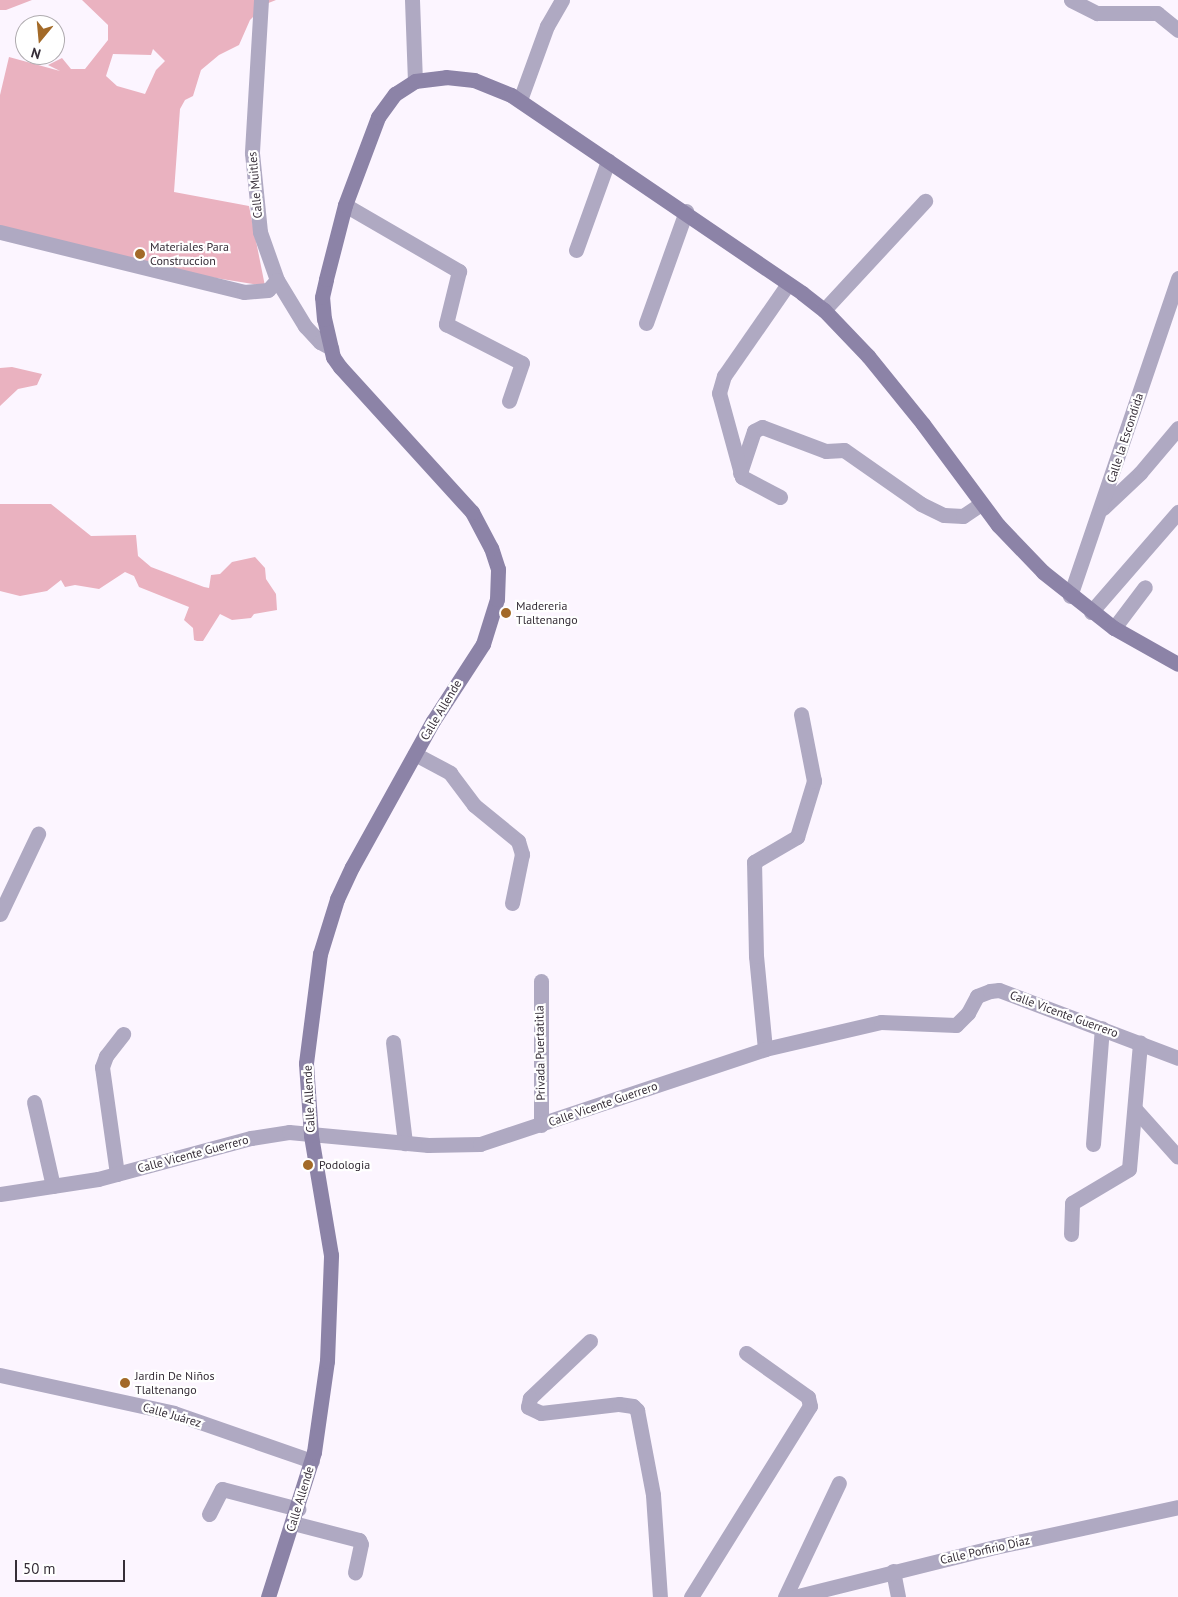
<!DOCTYPE html>
<meta charset="utf-8">
<style>
body{margin:0}
#map{position:relative;width:1178px;height:1597px;overflow:hidden;background:#fcf5ff;font-family:"PT Sans",sans-serif}
div>[style]{position:absolute}
.green>*{inset:0;background:#eab2c0}
.street>*{height:15px;margin:-7.5px;padding:0 7.5px;transform-origin:7.5px;border-radius:7.5px;background:#afa9c2}
.secondary>*{height:15px;margin:-7.5px;padding:0 7.5px;transform-origin:7.5px;border-radius:7.5px;background:#8c83a7}
.dots>*{width:14px;height:14px;translate:-50% -50%;box-sizing:border-box;border:2px solid #fff;border-radius:50%}
span{translate:-50% -50%;white-space:nowrap;text-align:center;line-height:1.15;-webkit-text-stroke:4.5px #fff;paint-order:stroke}
.street-label{font-size:12px;color:#362e38}
.poi-label{font-size:12px;color:#362e38}
.left{translate:0 -50%;text-align:left}
.north{position:absolute;left:15px;top:15px;width:50px;height:50px;box-sizing:border-box;background:#fff;border:1px solid #afabaf;border-radius:50%;rotate:197deg;font-size:14px;font-weight:700;line-height:20px;text-align:center;color:#362e38}
.north::after{content:'';display:block;margin:auto;width:18px;height:22px;background:#a36a28;clip-path:polygon(50% 0,100% 100%,50% 72%,0 100%)}
.scale{position:absolute;left:15px;top:1560px;width:110px;height:22px;box-sizing:border-box;border:2px solid #362e38;border-top:0;padding-left:6px;font-size:15px;line-height:18px;white-space:nowrap;color:#362e38;-webkit-text-stroke:4px #fff;paint-order:stroke}
</style>
<div id="map">
<div class="green">
<i style="clip-path:polygon(0 0,32px 0,6px 10px,0 10px)"></i>
<i style="clip-path:polygon(evenodd,82px 0,276px 0,266px 4px,250px 20px,239px 45px,219px 55px,201px 70px,193px 96px,185px 100px,180px 109px,174px 192px,249px 206px,265px 286px,166px 270px,0 226px,0 95px,9px 57px,60px 71px,48px 65px,62px 58px,71px 69px,85px 69px,108px 40px,108px 25px,82px 0,153px 49px,165px 61px,156px 70px,145px 94px,117px 86px,106px 76px,113px 54px,151px 55px,153px 49px)"></i>
<i style="clip-path:polygon(12px 367px,42px 374px,37px 385px,18px 389px,0 406px,0 368px)"></i>
<i style="clip-path:polygon(0 504px,51px 504px,91px 536px,136px 535px,138px 556px,151px 567px,204px 587px,209px 588px,211px 575px,220px 574px,232px 562px,255px 557px,265px 568px,266px 579px,276px 594px,277px 610px,254px 614px,251px 618px,232px 620px,220px 614px,203px 641px,197px 641px,194px 640px,193px 628px,184px 620px,189px 607px,139px 587px,134px 576px,125px 572px,99px 589px,75px 585px,65px 587px,61px 580px,47px 591px,20px 596px,0 591px)"></i>
</div>
<div class="street">
<i style="left:261px;top:0;width:153px;rotate:93.4deg"></i>
<i style="left:252px;top:153px;width:79px;rotate:84.2deg"></i>
<i style="left:260px;top:232px;width:51px;rotate:70.5deg"></i>
<i style="left:277px;top:280px;width:54px;rotate:58.7deg"></i>
<i style="left:305px;top:326px;width:22px;rotate:47deg"></i>
<i style="left:320px;top:342px;width:13px;rotate:29deg"></i>
<i style="left:412px;top:0;width:81px;rotate:87.9deg"></i>
<i style="left:1071px;top:0;width:29px;rotate:27deg"></i>
<i style="left:1097px;top:13px;width:60px"></i>
<i style="left:1157px;top:13px;width:27px;rotate:39deg"></i>
<i style="left:520px;top:100px;width:79px;rotate:-70deg"></i>
<i style="left:547px;top:26px;width:30px;rotate:-60deg"></i>
<i style="left:345px;top:205px;width:132px;rotate:30.1deg"></i>
<i style="left:459px;top:271px;width:55px;rotate:103.8deg"></i>
<i style="left:446px;top:324px;width:85px;rotate:27.2deg"></i>
<i style="left:522px;top:363px;width:40px;rotate:108.9deg"></i>
<i style="left:0;top:232px;width:251px;rotate:13.8deg"></i>
<i style="left:244px;top:292px;width:24px;rotate:-5deg"></i>
<i style="left:268px;top:290px;width:13px;rotate:-48deg"></i>
<i style="left:576px;top:250px;width:95px;rotate:-70.2deg"></i>
<i style="left:824px;top:310px;width:149px;rotate:-47.2deg"></i>
<i style="left:646px;top:323px;width:119px;rotate:-70.3deg"></i>
<i style="left:740px;top:473px;width:44px;rotate:-71.6deg"></i>
<i style="left:754px;top:431px;width:9px;rotate:-27deg"></i>
<i style="left:762px;top:427px;width:68px;rotate:20.6deg"></i>
<i style="left:826px;top:451px;width:18px;rotate:-3deg"></i>
<i style="left:844px;top:450px;width:94px;rotate:35deg"></i>
<i style="left:921px;top:504px;width:25px;rotate:26deg"></i>
<i style="left:944px;top:515px;width:19px;rotate:3deg"></i>
<i style="left:963px;top:516px;width:22px;rotate:-34deg"></i>
<i style="left:780px;top:497px;width:43px;rotate:-152.2deg"></i>
<i style="left:742px;top:477px;width:87px;rotate:-105.3deg"></i>
<i style="left:719px;top:393px;width:18px;rotate:-74deg"></i>
<i style="left:724px;top:376px;width:112px;rotate:-55.2deg"></i>
<i style="left:1103px;top:508px;width:51px;rotate:-43.4deg"></i>
<i style="left:1140px;top:473px;width:59px;rotate:-49.8deg"></i>
<i style="left:1070px;top:596px;width:336px;rotate:-71.2deg"></i>
<i style="left:1091px;top:612px;width:133px;rotate:-49deg"></i>
<i style="left:1114px;top:628px;width:51px;rotate:-52.9deg"></i>
<i style="left:415px;top:754px;width:40px;rotate:28deg"></i>
<i style="left:450px;top:773px;width:40px;rotate:53deg"></i>
<i style="left:474px;top:805px;width:57px;rotate:39.3deg"></i>
<i style="left:518px;top:841px;width:14px;rotate:73deg"></i>
<i style="left:522px;top:854px;width:50px;rotate:101.5deg"></i>
<i style="left:0;top:914px;width:89px;rotate:-64.6deg"></i>
<i style="left:541px;top:981px;width:144px;rotate:90deg"></i>
<i style="left:393px;top:1042px;width:102px;rotate:83.2deg"></i>
<i style="left:765px;top:1049px;width:93px;rotate:-95.5deg"></i>
<i style="left:756px;top:956px;width:94px;rotate:-91.2deg"></i>
<i style="left:754px;top:862px;width:50px;rotate:-30.2deg"></i>
<i style="left:797px;top:837px;width:59px;rotate:-73.1deg"></i>
<i style="left:814px;top:781px;width:68px;rotate:-101deg"></i>
<i style="left:34px;top:1102px;width:86px;rotate:77.3deg"></i>
<i style="left:1135px;top:1109px;width:64px;rotate:48.1deg"></i>
<i style="left:1093px;top:1144px;width:116px;rotate:-85.6deg"></i>
<i style="left:117px;top:1174px;width:108px;rotate:-98deg"></i>
<i style="left:102px;top:1067px;width:12px;rotate:-70deg"></i>
<i style="left:106px;top:1056px;width:28px;rotate:-52deg"></i>
<i style="left:0;top:1194px;width:99px;rotate:-8.7deg"></i>
<i style="left:98px;top:1179px;width:158px;rotate:-15deg"></i>
<i style="left:251px;top:1138px;width:38px;rotate:-9deg"></i>
<i style="left:289px;top:1132px;width:140px;rotate:5.3deg"></i>
<i style="left:428px;top:1145px;width:52px;rotate:-1.1deg"></i>
<i style="left:480px;top:1144px;width:300px;rotate:-18.4deg"></i>
<i style="left:765px;top:1049px;width:119px;rotate:-13.1deg"></i>
<i style="left:881px;top:1022px;width:75px;rotate:2.3deg"></i>
<i style="left:956px;top:1025px;width:17px;rotate:-45deg"></i>
<i style="left:968px;top:1013px;width:19px;rotate:-62deg"></i>
<i style="left:977px;top:996px;width:14px;rotate:-21deg"></i>
<i style="left:990px;top:991px;width:9px;rotate:-6deg"></i>
<i style="left:999px;top:990px;width:191px;rotate:20.8deg"></i>
<i style="left:1071px;top:1234px;width:31px;rotate:-88deg"></i>
<i style="left:1072px;top:1203px;width:66px;rotate:-30.8deg"></i>
<i style="left:1129px;top:1169px;width:127px;rotate:-85deg"></i>
<i style="left:590px;top:1341px;width:83px;rotate:136.5deg"></i>
<i style="left:530px;top:1398px;width:9px;rotate:103deg"></i>
<i style="left:528px;top:1407px;width:14px;rotate:25deg"></i>
<i style="left:541px;top:1413px;width:79px;rotate:-6.6deg"></i>
<i style="left:619px;top:1404px;width:14px;rotate:8deg"></i>
<i style="left:633px;top:1406px;width:6px;rotate:45deg"></i>
<i style="left:637px;top:1410px;width:86px;rotate:79.3deg"></i>
<i style="left:653px;top:1495px;width:102px;rotate:86.1deg"></i>
<i style="left:0;top:1375px;width:178px;rotate:12.3deg"></i>
<i style="left:174px;top:1413px;width:146px;rotate:19.2deg"></i>
<i style="left:209px;top:1514px;width:28px;rotate:-63deg"></i>
<i style="left:222px;top:1489px;width:79px;rotate:14.7deg"></i>
<i style="left:293px;top:1523px;width:68px;rotate:14.4deg"></i>
<i style="left:359px;top:1540px;width:4px;rotate:63deg"></i>
<i style="left:361px;top:1544px;width:29px;rotate:102deg"></i>
<i style="left:893px;top:1571px;width:26px;rotate:79deg"></i>
<i style="left:691px;top:1597px;width:225px;rotate:-58.1deg"></i>
<i style="left:810px;top:1406px;width:9px;rotate:-103deg"></i>
<i style="left:808px;top:1397px;width:76px;rotate:-144.6deg"></i>
<i style="left:785px;top:1597px;width:126px;rotate:-64.7deg"></i>
<i style="left:794px;top:1597px;width:207px;rotate:-14deg"></i>
<i style="left:995px;top:1547px;width:187px;rotate:-12.3deg"></i>
</div>
<div class="secondary">
<i style="left:268px;top:1597px;width:152px;rotate:-72.4deg"></i>
<i style="left:314px;top:1452px;width:92px;rotate:-81.9deg"></i>
<i style="left:327px;top:1361px;width:106px;rotate:-87.8deg"></i>
<i style="left:331px;top:1255px;width:122px;rotate:-99.5deg"></i>
<i style="left:311px;top:1135px;width:72px;rotate:-94deg"></i>
<i style="left:306px;top:1063px;width:110px;rotate:-82.7deg"></i>
<i style="left:320px;top:954px;width:58px;rotate:-72.8deg"></i>
<i style="left:337px;top:899px;width:35px;rotate:-65deg"></i>
<i style="left:352px;top:867px;width:167px;rotate:-61deg"></i>
<i style="left:433px;top:721px;width:92px;rotate:-57deg"></i>
<i style="left:483px;top:644px;width:47px;rotate:-72.7deg"></i>
<i style="left:497px;top:599px;width:30px;rotate:-88deg"></i>
<i style="left:498px;top:569px;width:22px;rotate:-108deg"></i>
<i style="left:491px;top:548px;width:41px;rotate:-117.8deg"></i>
<i style="left:472px;top:512px;width:196px;rotate:-132.3deg"></i>
<i style="left:340px;top:367px;width:12px;rotate:-125deg"></i>
<i style="left:333px;top:357px;width:39px;rotate:-103deg"></i>
<i style="left:324px;top:319px;width:22px;rotate:-95deg"></i>
<i style="left:322px;top:297px;width:18px;rotate:-77deg"></i>
<i style="left:326px;top:279px;width:76px;rotate:-75.6deg"></i>
<i style="left:345px;top:205px;width:94px;rotate:-69.4deg"></i>
<i style="left:378px;top:117px;width:29px;rotate:-54deg"></i>
<i style="left:395px;top:94px;width:24px;rotate:-33deg"></i>
<i style="left:415px;top:81px;width:31px;rotate:-7deg"></i>
<i style="left:446px;top:77px;width:28px;rotate:6deg"></i>
<i style="left:474px;top:80px;width:40px;rotate:22deg"></i>
<i style="left:511px;top:95px;width:352px;rotate:34.2deg"></i>
<i style="left:802px;top:293px;width:28px;rotate:38deg"></i>
<i style="left:824px;top:310px;width:64px;rotate:46.3deg"></i>
<i style="left:868px;top:356px;width:87px;rotate:51deg"></i>
<i style="left:923px;top:424px;width:126px;rotate:53.4deg"></i>
<i style="left:998px;top:525px;width:65px;rotate:46.2deg"></i>
<i style="left:1043px;top:572px;width:90px;rotate:38.3deg"></i>
<i style="left:1114px;top:628px;width:73px;rotate:29.4deg"></i>
</div>
<div class="dots">
<i style="left:140px;top:254px;background:#a36a28"></i>
<i style="left:506px;top:613px;background:#a36a28"></i>
<i style="left:308px;top:1165px;background:#a36a28"></i>
<i style="left:125px;top:1383px;background:#a36a28"></i>
</div>
<div class="street-label">
<span style="left:255px;top:185px;rotate:-95deg">Calle Muitles</span>
<span style="left:1125px;top:438px;rotate:-72deg">Calle la Escondida</span>
<span style="left:441px;top:710px;rotate:-59deg">Calle Allende</span>
<span style="left:1064px;top:1014px;rotate:20deg">Calle Vicente Guerrero</span>
<span style="left:540px;top:1053px;rotate:-91deg">Privada Puertatitla</span>
<span style="left:309px;top:1099px;rotate:-93deg">Calle Allende</span>
<span style="left:603px;top:1104px;rotate:-19deg">Calle Vicente Guerrero</span>
<span style="left:193px;top:1154px;rotate:-15deg">Calle Vicente Guerrero</span>
<span style="left:172px;top:1415px;rotate:16deg">Calle Juárez</span>
<span style="left:300px;top:1499px;rotate:-73deg">Calle Allende</span>
<span style="left:985px;top:1550px;rotate:-13deg">Calle Porfirio Díaz</span>
</div>
<div class="poi-label">
<span class="left" style="left:150px;top:254px">Materiales Para<br>Construccion</span>
<span class="left" style="left:516px;top:613px">Madereria<br>Tlaltenango</span>
<span class="left" style="left:319px;top:1165px">Podologia</span>
<span class="left" style="left:135px;top:1383px">Jardin De Niños<br>Tlaltenango</span>
</div>
<div class="north">N</div>
<div class="scale">50 m</div>
</div>
